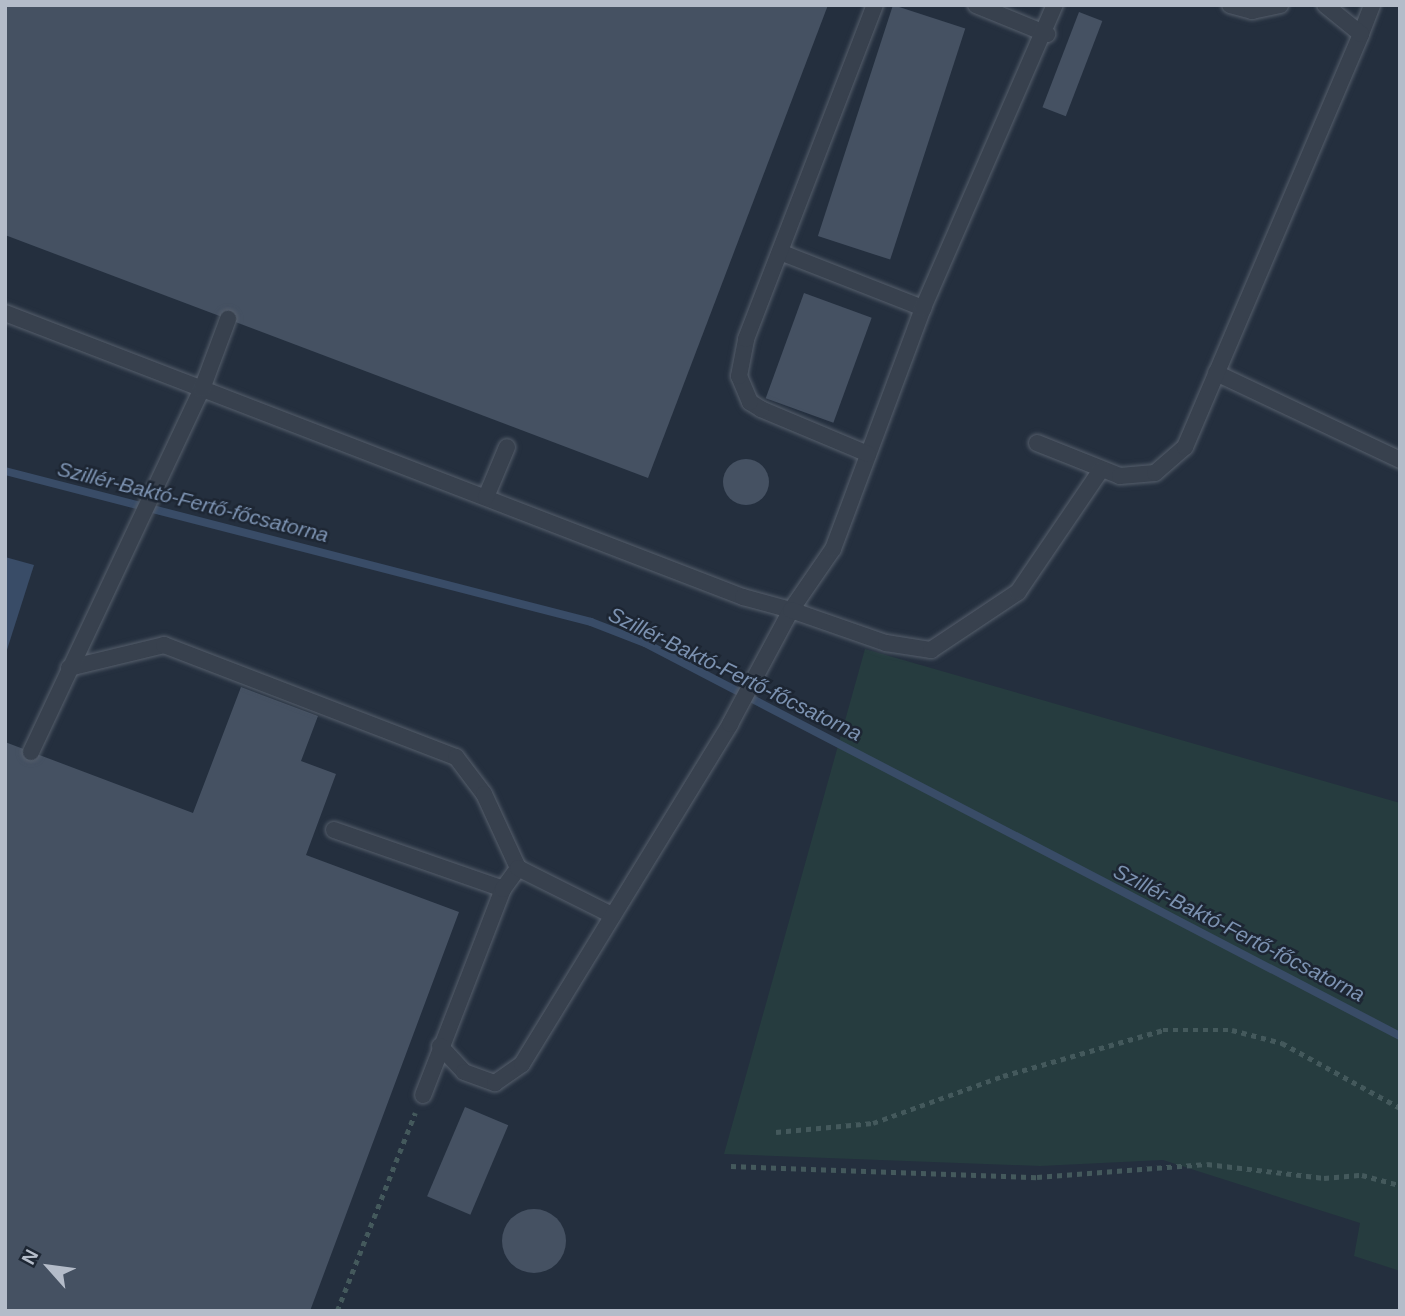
<!DOCTYPE html>
<meta charset="utf-8">
<style>
body{margin:0}
#map{position:relative;width:1405px;height:1316px;overflow:hidden;background:#242f3e;font-family:Arial,sans-serif}
div>[style]{position:absolute}
.green>*{inset:0;background:#263c3f}
.water>*{inset:0;background:#394c67}
.stream>*{height:8px;margin:-4px;padding:0 4px;transform-origin:4px;border-radius:4px;background:#394c67}
.building>*{inset:0;background:#455162;transform-origin:0 0}
.round{border-radius:50%}
.path>*{height:4.5px;margin-top:-2.25px;transform-origin:0;background:repeating-linear-gradient(90deg,#44595c 0 5px,transparent 0 10px)}
.roads{filter:drop-shadow(0 0 2px #565f6c) drop-shadow(0 0 2px #565f6c)}
.service>*{height:16px;margin:-8px;padding:0 8px;transform-origin:8px;border-radius:8px;background:#38414e}
span{translate:-50% -50%;white-space:nowrap;text-align:center;line-height:1.15;-webkit-text-stroke:5px #1d2633;paint-order:stroke}
.water-label{font-size:21px;color:#7c92b1;font-style:italic}
.frame{position:absolute;inset:0;border:7px solid #b4bcc9;pointer-events:none}
.north{position:absolute;left:14px;top:1232px;width:70px;height:70px;-webkit-text-stroke:5px #1d2633;paint-order:stroke;rotate:298deg;font-size:19px;font-weight:700;line-height:28px;text-align:center;color:#b4bcc9}
.north::after{content:'';display:block;margin:auto;width:24px;height:32px;background:#b4bcc9;clip-path:polygon(50% 0,100% 100%,50% 72%,0 100%)}
</style>
<div id="map">
<div class="green">
<i style="clip-path:polygon(865px 649px,1400px 803px,1400px 1271px,1354px 1256px,1360px 1223px,1163px 1160px,1040px 1166px,724px 1154px)"></i>
</div>
<div class="water">
<i style="clip-path:polygon(5px 557px,34px 565px,5px 656px)"></i>
</div>
<div class="stream">
<i style="left:5px;top:471px;width:605px;rotate:14.45deg"></i>
<i style="left:591px;top:622px;width:58px;rotate:21.3deg"></i>
<i style="left:645px;top:643px;width:851px;rotate:27.5deg"></i>
</div>
<div class="building">
<i style="clip-path:polygon(5px 5px,828px 5px,648px 478px,5px 235px)"></i>
<i style="left:893px;top:5px;width:76px;height:243px;rotate:18deg"></i>
<i style="left:1079px;top:12px;width:25px;height:102px;rotate:21deg"></i>
<i style="left:804px;top:293px;width:72px;height:112px;rotate:20deg"></i>
<i class="round" style="left:723px;top:459px;width:46px;height:46px"></i>
<i style="clip-path:polygon(241px 687px,318px 716px,301px 761px,336px 774px,306px 855px,459px 912px,310px 1311px,5px 1311px,5px 742px,193px 813px)"></i>
<i style="left:465px;top:1107px;width:47px;height:97px;rotate:23deg"></i>
<i class="round" style="left:502px;top:1209px;width:64px;height:64px"></i>
</div>
<div class="path">
<i style="left:776px;top:1132px;width:97px;rotate:-5.3deg"></i>
<i style="left:873px;top:1123px;width:138px;rotate:-19.9deg"></i>
<i style="left:1003px;top:1076px;width:166px;rotate:-16deg"></i>
<i style="left:1163px;top:1030px;width:69px"></i>
<i style="left:1232px;top:1030px;width:52px;rotate:14.6deg"></i>
<i style="left:1282px;top:1043px;width:135px;rotate:28.8deg"></i>
<i style="left:731px;top:1166px;width:306px;rotate:2.1deg"></i>
<i style="left:1037px;top:1177px;width:170px;rotate:-4.4deg"></i>
<i style="left:1207px;top:1164px;width:118px;rotate:6.8deg"></i>
<i style="left:1324px;top:1178px;width:38px;rotate:-5deg"></i>
<i style="left:1362px;top:1175px;width:39px;rotate:15deg"></i>
<i style="left:337px;top:1311px;width:213px;rotate:-68.5deg"></i>
</div>
<div class="roads">
<div class="service">
<i style="left:976px;top:5px;width:77px;rotate:22.2deg"></i>
<i style="left:1230px;top:5px;width:23px;rotate:15deg"></i>
<i style="left:1252px;top:11px;width:29px;rotate:-12deg"></i>
<i style="left:1361px;top:34px;width:31px;rotate:-69deg"></i>
<i style="left:780px;top:252px;width:154px;rotate:21.4deg"></i>
<i style="left:5px;top:313px;width:791px;rotate:21.05deg"></i>
<i style="left:743px;top:597px;width:50px;rotate:15.2deg"></i>
<i style="left:791px;top:610px;width:74px;rotate:-55.5deg"></i>
<i style="left:833px;top:549px;width:257px;rotate:-69.5deg"></i>
<i style="left:923px;top:308px;width:331px;rotate:-66.5deg"></i>
<i style="left:1216px;top:373px;width:204px;rotate:25.3deg"></i>
<i style="left:1037px;top:443px;width:89px;rotate:21.7deg"></i>
<i style="left:1120px;top:476px;width:35px;rotate:-5deg"></i>
<i style="left:1155px;top:473px;width:40px;rotate:-41deg"></i>
<i style="left:1185px;top:447px;width:449px;rotate:-66.9deg"></i>
<i style="left:1361px;top:34px;width:46px;rotate:-141.1deg"></i>
<i style="left:868px;top:454px;width:116px;rotate:-157.2deg"></i>
<i style="left:761px;top:409px;width:13px;rotate:-148deg"></i>
<i style="left:750px;top:402px;width:28px;rotate:-113deg"></i>
<i style="left:739px;top:376px;width:38px;rotate:-79deg"></i>
<i style="left:746px;top:339px;width:358px;rotate:-68.9deg"></i>
<i style="left:486px;top:497px;width:54px;rotate:-67.2deg"></i>
<i style="left:69px;top:668px;width:98px;rotate:-13.6deg"></i>
<i style="left:164px;top:645px;width:313px;rotate:21deg"></i>
<i style="left:456px;top:757px;width:46px;rotate:52.9deg"></i>
<i style="left:484px;top:794px;width:81px;rotate:65.3deg"></i>
<i style="left:31px;top:752px;width:401px;rotate:-64.8deg"></i>
<i style="left:202px;top:389px;width:75px;rotate:-69.6deg"></i>
<i style="left:334px;top:830px;width:179px;rotate:19.2deg"></i>
<i style="left:503px;top:889px;width:221px;rotate:111.2deg"></i>
<i style="left:503px;top:889px;width:26px;rotate:-54deg"></i>
<i style="left:518px;top:868px;width:103px;rotate:26.6deg"></i>
<i style="left:440px;top:1046px;width:35px;rotate:47deg"></i>
<i style="left:464px;top:1072px;width:33px;rotate:20deg"></i>
<i style="left:495px;top:1083px;width:33px;rotate:-35deg"></i>
<i style="left:522px;top:1064px;width:399px;rotate:-58.5deg"></i>
<i style="left:730px;top:724px;width:129px;rotate:-61.8deg"></i>
<i style="left:791px;top:610px;width:101px;rotate:19.2deg"></i>
<i style="left:886px;top:643px;width:46px;rotate:8.8deg"></i>
<i style="left:931px;top:650px;width:105px;rotate:-33.7deg"></i>
<i style="left:1018px;top:592px;width:148px;rotate:-55.8deg"></i>
</div>
</div>
<div class="water-label">
<span style="left:193px;top:502px;rotate:14deg">Szillér-Baktó-Fertő-főcsatorna</span>
<span style="left:735px;top:674px;rotate:26deg">Szillér-Baktó-Fertő-főcsatorna</span>
<span style="left:1239px;top:933px;rotate:27deg">Szillér-Baktó-Fertő-főcsatorna</span>
</div>
<div class="frame"></div>
<div class="north">N</div>
</div>
